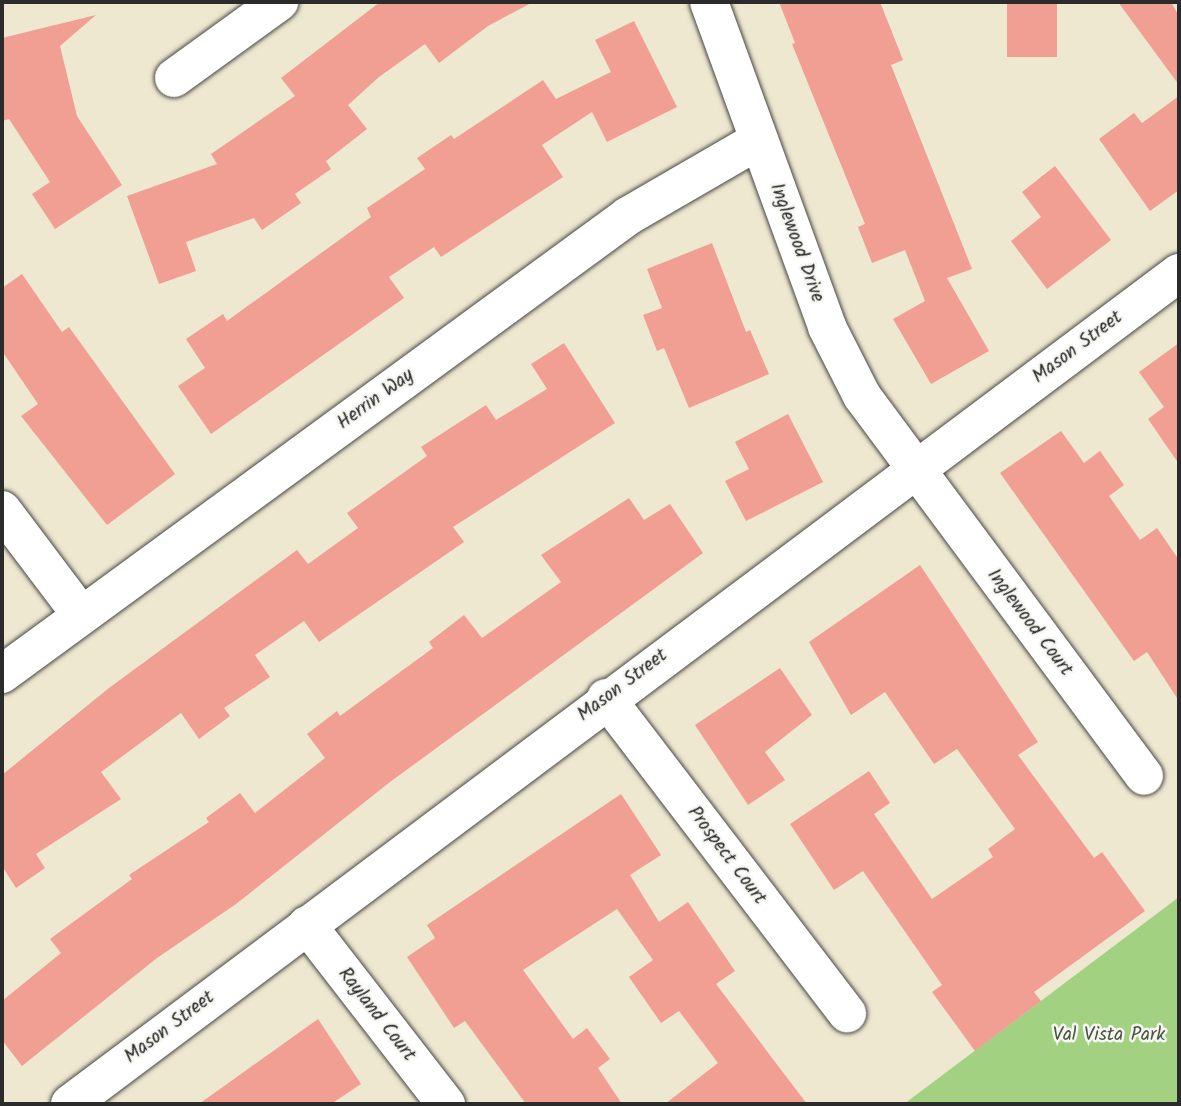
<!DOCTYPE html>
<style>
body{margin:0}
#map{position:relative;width:1181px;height:1106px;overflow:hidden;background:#eee8d1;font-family:Kalam,sans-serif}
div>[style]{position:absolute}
.green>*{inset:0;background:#a2d281}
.building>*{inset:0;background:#f19e93;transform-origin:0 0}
.roads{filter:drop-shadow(0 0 2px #484744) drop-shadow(0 0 2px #484744)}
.minor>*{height:38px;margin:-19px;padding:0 19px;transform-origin:19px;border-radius:19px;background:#fff}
span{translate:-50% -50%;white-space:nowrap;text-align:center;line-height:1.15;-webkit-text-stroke:5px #f6f6f2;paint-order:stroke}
.street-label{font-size:19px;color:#2b2b2b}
.park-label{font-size:19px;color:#495540}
.frame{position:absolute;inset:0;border:4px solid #2b2b2b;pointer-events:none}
</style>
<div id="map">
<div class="green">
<i style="clip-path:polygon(1179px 897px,1179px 1104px,904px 1104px)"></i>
</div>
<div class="building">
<i style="clip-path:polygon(380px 2px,533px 2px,488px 26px,439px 63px,425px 44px,379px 77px,348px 105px,367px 129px,326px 161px,331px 169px,295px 194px,301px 203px,262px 230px,254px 218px,186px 242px,196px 271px,159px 284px,127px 196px,217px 164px,211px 154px,295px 96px,281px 78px)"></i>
<i style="clip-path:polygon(779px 2px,880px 2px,903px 60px,891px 65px,972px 269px,947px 278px,989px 351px,931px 384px,893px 319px,925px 301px,905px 250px,872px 263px,858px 227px,865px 224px,792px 44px,795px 43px)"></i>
<i style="left:1007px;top:2px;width:50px;height:55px"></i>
<i style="clip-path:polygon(1118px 2px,1171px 2px,1179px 16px,1179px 85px)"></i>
<i style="clip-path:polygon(96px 15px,60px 46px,77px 116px,122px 185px,55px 229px,32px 194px,50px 182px,9px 119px,2px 121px,2px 38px)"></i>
<i style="clip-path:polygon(634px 21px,677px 107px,607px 142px,592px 112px,542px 145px,563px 177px,441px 257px,434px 247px,389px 277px,404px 298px,211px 434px,178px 386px,205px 368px,186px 339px,223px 314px,227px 321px,371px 217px,367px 208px,425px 169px,417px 158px,451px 135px,454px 139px,543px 80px,556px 99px,611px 72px,595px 40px)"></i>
<i style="clip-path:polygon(1179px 96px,1179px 190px,1150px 211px,1099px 139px,1134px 113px,1142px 123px)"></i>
<i style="clip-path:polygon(1055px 166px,1111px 240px,1047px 289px,1011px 241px,1041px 217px,1022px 192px)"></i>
<i style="clip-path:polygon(712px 243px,746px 332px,750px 330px,769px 374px,689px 408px,664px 348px,657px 351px,643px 315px,662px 308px,647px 269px)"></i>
<i style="clip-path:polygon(22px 274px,62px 332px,69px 327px,175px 474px,107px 525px,21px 416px,38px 404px,2px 351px,2px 288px)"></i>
<i style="clip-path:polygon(564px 343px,615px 423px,453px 527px,464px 542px,319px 642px,304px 621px,255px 655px,270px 677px,224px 708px,230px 716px,199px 739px,181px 713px,101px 772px,121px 799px,36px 854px,45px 868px,16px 888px,2px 866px,2px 775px,109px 688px,297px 550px,308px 564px,358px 528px,347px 513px,427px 456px,421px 447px,486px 405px,496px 420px,547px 389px,531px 364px)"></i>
<i style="clip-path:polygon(1179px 343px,1179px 464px,1148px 419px,1164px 407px,1139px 372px)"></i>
<i style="clip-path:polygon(788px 414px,823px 482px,746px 521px,725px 481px,749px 469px,735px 442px)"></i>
<i style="clip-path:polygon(1061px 431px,1084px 463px,1100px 451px,1124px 485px,1109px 496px,1140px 540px,1157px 528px,1179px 560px,1179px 701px,1147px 652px,1134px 661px,1000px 473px)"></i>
<i style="clip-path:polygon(629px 498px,644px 520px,670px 504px,703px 553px,390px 782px,236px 904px,157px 958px,22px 1066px,2px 1040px,2px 1001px,61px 953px,50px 939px,132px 879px,129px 875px,209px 822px,206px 818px,240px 793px,255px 813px,325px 758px,307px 734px,337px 711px,340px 716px,433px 648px,429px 642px,464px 615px,482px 638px,561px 582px,541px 555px)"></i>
<i style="clip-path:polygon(920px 565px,1038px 742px,1018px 755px,1094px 858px,1102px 852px,1145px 911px,1034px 992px,1041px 1001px,975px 1051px,932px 992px,942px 985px,863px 871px,834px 890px,790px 824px,869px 771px,890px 803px,874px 814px,932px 899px,993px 857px,988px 849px,1015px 829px,957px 749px,934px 764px,885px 692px,851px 715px,809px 642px)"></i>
<i style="clip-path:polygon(780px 668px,812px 715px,765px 752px,785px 780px,748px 805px,695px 725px)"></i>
<i style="clip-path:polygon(621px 794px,661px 855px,630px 875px,659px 922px,688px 902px,735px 971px,716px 984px,807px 1104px,665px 1104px,718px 1063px,679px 1011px,661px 1023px,629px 977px,653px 960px,617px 909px,523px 970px,573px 1039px,587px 1028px,610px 1059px,598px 1068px,622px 1104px,526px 1104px,465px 1021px,454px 1028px,407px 957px,435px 938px,427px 925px)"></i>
<i style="clip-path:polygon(318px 1019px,361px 1084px,331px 1104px,199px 1104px)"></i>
</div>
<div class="roads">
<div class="minor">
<i style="left:709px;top:2px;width:346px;rotate:70deg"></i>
<i style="left:827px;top:327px;width:77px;rotate:63.1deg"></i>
<i style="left:862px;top:396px;width:473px;rotate:53.4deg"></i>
<i style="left:174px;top:78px;width:130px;rotate:-35.9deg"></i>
<i style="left:2px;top:510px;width:131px;rotate:53deg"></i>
<i style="left:2px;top:674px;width:776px;rotate:-36.19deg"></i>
<i style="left:628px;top:216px;width:151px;rotate:-30.1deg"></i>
<i style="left:606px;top:698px;width:397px;rotate:52.6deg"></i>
<i style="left:307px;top:925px;width:227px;rotate:52.2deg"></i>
<i style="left:70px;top:1104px;width:1386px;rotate:-36.85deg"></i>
</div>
</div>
<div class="street-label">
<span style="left:796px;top:243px;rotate:70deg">Inglewood Drive</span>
<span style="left:1078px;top:348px;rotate:-37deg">Mason Street</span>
<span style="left:376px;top:400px;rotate:-36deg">Herrin Way</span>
<span style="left:1029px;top:623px;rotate:53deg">Inglewood Court</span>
<span style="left:623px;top:686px;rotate:-37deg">Mason Street</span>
<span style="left:726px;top:856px;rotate:53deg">Prospect Court</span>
<span style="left:376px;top:1015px;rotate:52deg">Rayland Court</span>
<span style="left:170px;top:1028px;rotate:-37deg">Mason Street</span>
</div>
<div class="park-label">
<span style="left:1109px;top:1036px">Val Vista Park</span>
</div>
<div class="frame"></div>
</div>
